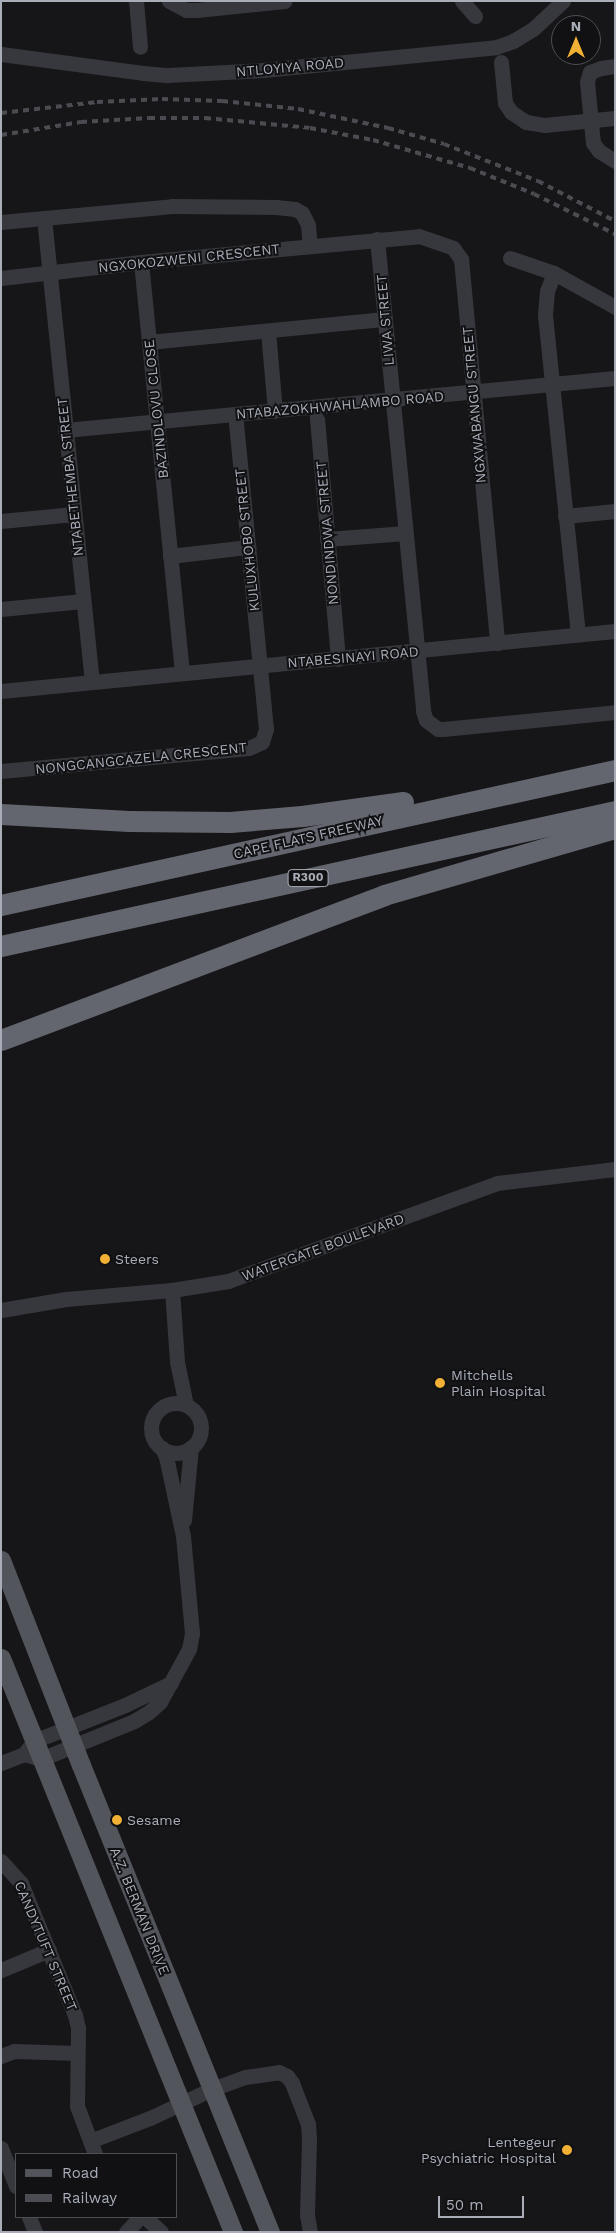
<!DOCTYPE html>
<style>
body{margin:0}
#map{position:relative;width:616px;height:2233px;overflow:hidden;background:#161618;font-family:"Work Sans",sans-serif}
div>[style]{position:absolute}
.minor>*{height:15px;margin:-7.5px;padding:0 7.5px;transform-origin:7.5px;border-radius:7.5px;background:#37383d}
.minor>.ring{margin:-7.5px;padding:0;box-sizing:content-box;background:none;border:15px solid #37383d;border-radius:50%}
.major>*{height:19px;margin:-9.5px;padding:0 9.5px;transform-origin:9.5px;border-radius:9.5px;background:#53555c}
.highway>*{height:21px;margin:-10.5px;padding:0 10.5px;transform-origin:10.5px;border-radius:10.5px;background:#63666e}
.rail>*{height:4px;margin-top:-2px;transform-origin:0;background:repeating-linear-gradient(90deg,#4a4c52 0 6px,transparent 0 11px)}
.dots>*{width:14px;height:14px;translate:-50% -50%;box-sizing:border-box;border:2px solid #111113;border-radius:50%}
span{translate:-50% -50%;white-space:nowrap;text-align:center;line-height:1.15;-webkit-text-stroke:4px #111113;paint-order:stroke}
.shield-label span{padding:1px 4px;background:#111113;border:1px solid;border-radius:4px;-webkit-text-stroke-width:0}
.shield-label{font-size:12px;color:#a8adb8;font-weight:700}
.street-label{font-size:14px;color:#a8adb8}
.poi-label{font-size:14px;color:#a8adb8}
.left{translate:0 -50%;text-align:left}
.right{translate:-100% -50%;text-align:right}
.frame{position:absolute;inset:0;border:2px solid #a8adb8;pointer-events:none}
.legend{position:absolute;left:15px;top:2153px;width:162px;height:65px;box-sizing:border-box;background:#111113;border:1px solid #4d4f55;margin:0;padding:6px 9px;list-style:none;font-size:15px;color:#a8adb8}
.legend li{display:flex;align-items:center;gap:10px;height:25px}
.legend b{width:25px;border:1px solid #4d4f55}
.north{position:absolute;left:551px;top:15px;width:50px;height:50px;box-sizing:border-box;background:#111113;border:1px solid #4d4f55;border-radius:50%;rotate:0deg;font-size:14px;font-weight:700;line-height:20px;text-align:center;color:#a8adb8}
.north::after{content:'';display:block;margin:auto;width:18px;height:22px;background:#f2b134;clip-path:polygon(50% 0,100% 100%,50% 72%,0 100%)}
.scale{position:absolute;left:438px;top:2196px;width:86px;height:22px;box-sizing:border-box;border:2px solid #a8adb8;border-top:0;padding-left:6px;font-size:15px;line-height:18px;white-space:nowrap;color:#a8adb8;-webkit-text-stroke:4px #111113;paint-order:stroke}
</style>
<div id="map">
<div class="minor">
<i style="left:136px;top:1px;width:46px;rotate:85deg"></i>
<i style="left:169px;top:1px;width:19px;rotate:28deg"></i>
<i style="left:186px;top:10px;width:11px"></i>
<i style="left:197px;top:10px;width:88px;rotate:-5.8deg"></i>
<i style="left:462px;top:1px;width:20px;rotate:49deg"></i>
<i style="left:1px;top:54px;width:143px;rotate:7.6deg"></i>
<i style="left:143px;top:73px;width:25px;rotate:5deg"></i>
<i style="left:168px;top:75px;width:95px;rotate:-3deg"></i>
<i style="left:263px;top:70px;width:234px;rotate:-5.6deg"></i>
<i style="left:496px;top:47px;width:18px;rotate:-19deg"></i>
<i style="left:513px;top:41px;width:23px;rotate:-31deg"></i>
<i style="left:533px;top:29px;width:41px;rotate:-43deg"></i>
<i style="left:501px;top:62px;width:41px;rotate:84.4deg"></i>
<i style="left:505px;top:103px;width:11px;rotate:56deg"></i>
<i style="left:511px;top:112px;width:18px;rotate:34deg"></i>
<i style="left:526px;top:122px;width:18px;rotate:9deg"></i>
<i style="left:544px;top:125px;width:71px;rotate:-5.6deg"></i>
<i style="left:615px;top:66px;width:14px;rotate:172deg"></i>
<i style="left:601px;top:68px;width:12px;rotate:160deg"></i>
<i style="left:590px;top:72px;width:10px;rotate:107deg"></i>
<i style="left:587px;top:82px;width:61px;rotate:84.4deg"></i>
<i style="left:593px;top:143px;width:10px;rotate:53deg"></i>
<i style="left:599px;top:151px;width:19px;rotate:32deg"></i>
<i style="left:44px;top:218px;width:466px;rotate:84.1deg"></i>
<i style="left:1px;top:222px;width:172px;rotate:-5.3deg"></i>
<i style="left:172px;top:206px;width:104px;rotate:0.6deg"></i>
<i style="left:276px;top:207px;width:19px;rotate:6deg"></i>
<i style="left:295px;top:209px;width:8px;rotate:30deg"></i>
<i style="left:302px;top:213px;width:13px;rotate:63deg"></i>
<i style="left:308px;top:225px;width:21px;rotate:85deg"></i>
<i style="left:377px;top:239px;width:474px;rotate:84.4deg"></i>
<i style="left:423px;top:711px;width:9px;rotate:72deg"></i>
<i style="left:426px;top:720px;width:15px;rotate:37deg"></i>
<i style="left:438px;top:729px;width:5px"></i>
<i style="left:443px;top:729px;width:173px;rotate:-5.6deg"></i>
<i style="left:510px;top:258px;width:46px;rotate:18.8deg"></i>
<i style="left:554px;top:273px;width:70px;rotate:29.1deg"></i>
<i style="left:141px;top:262px;width:413px;rotate:84.3deg"></i>
<i style="left:554px;top:273px;width:19px;rotate:111deg"></i>
<i style="left:547px;top:291px;width:24px;rotate:95deg"></i>
<i style="left:545px;top:315px;width:321px;rotate:84.1deg"></i>
<i style="left:1px;top:278px;width:141px;rotate:-6.5deg"></i>
<i style="left:141px;top:262px;width:279px;rotate:-5.3deg"></i>
<i style="left:419px;top:236px;width:36px;rotate:19deg"></i>
<i style="left:453px;top:248px;width:14px;rotate:54deg"></i>
<i style="left:461px;top:259px;width:386px;rotate:84.6deg"></i>
<i style="left:268px;top:331px;width:80px;rotate:85deg"></i>
<i style="left:149px;top:342px;width:237px;rotate:-5.6deg"></i>
<i style="left:316px;top:407px;width:253px;rotate:85deg"></i>
<i style="left:65px;top:430px;width:552px;rotate:-5.4deg"></i>
<i style="left:565px;top:516px;width:50px;rotate:-5.7deg"></i>
<i style="left:1px;top:521px;width:73px;rotate:-5.5deg"></i>
<i style="left:327px;top:539px;width:79px;rotate:-4.3deg"></i>
<i style="left:170px;top:556px;width:79px;rotate:-6.6deg"></i>
<i style="left:1px;top:609px;width:82px;rotate:-5.6deg"></i>
<i style="left:1px;top:691px;width:617px;rotate:-5.58deg"></i>
<i style="left:1px;top:771px;width:249px;rotate:-5.3deg"></i>
<i style="left:249px;top:748px;width:14px;rotate:-25deg"></i>
<i style="left:262px;top:742px;width:14px;rotate:-73deg"></i>
<i style="left:266px;top:729px;width:316px;rotate:-95.6deg"></i>
<i style="left:172px;top:1290px;width:72px;rotate:86deg"></i>
<i style="left:177px;top:1362px;width:44px;rotate:78.2deg"></i>
<i style="left:1px;top:1310px;width:66px;rotate:-9.6deg"></i>
<i style="left:66px;top:1299px;width:106px;rotate:-4.9deg"></i>
<i style="left:172px;top:1290px;width:57px;rotate:-9.1deg"></i>
<i style="left:228px;top:1281px;width:286px;rotate:-20deg"></i>
<i style="left:497px;top:1183px;width:119px;rotate:-6.8deg"></i>
<i class="ring" style="left:151px;top:1403px;width:35px;height:35px"></i>
<i style="left:184px;top:1520px;width:73px;rotate:-84.5deg"></i>
<i style="left:24px;top:1754px;width:18px;rotate:16deg"></i>
<i style="left:41px;top:1759px;width:100px;rotate:-22.2deg"></i>
<i style="left:134px;top:1721px;width:17px;rotate:-31deg"></i>
<i style="left:149px;top:1712px;width:15px;rotate:-42deg"></i>
<i style="left:160px;top:1702px;width:60px;rotate:-61.3deg"></i>
<i style="left:189px;top:1649px;width:16px;rotate:-79deg"></i>
<i style="left:192px;top:1633px;width:97px;rotate:-95.3deg"></i>
<i style="left:183px;top:1536px;width:81px;rotate:-102.1deg"></i>
<i style="left:166px;top:1457px;width:10px;rotate:-114deg"></i>
<i style="left:1px;top:1763px;width:25px;rotate:-21deg"></i>
<i style="left:24px;top:1754px;width:16px;rotate:-52deg"></i>
<i style="left:34px;top:1741px;width:98px;rotate:-21.6deg"></i>
<i style="left:125px;top:1705px;width:51px;rotate:-25.6deg"></i>
<i style="left:1px;top:1861px;width:30px;rotate:48deg"></i>
<i style="left:21px;top:1883px;width:143px;rotate:67.8deg"></i>
<i style="left:75px;top:2015px;width:13px;rotate:77deg"></i>
<i style="left:78px;top:2028px;width:78px;rotate:90.7deg"></i>
<i style="left:77px;top:2106px;width:51px;rotate:69.4deg"></i>
<i style="left:1px;top:1970px;width:52px;rotate:-22.6deg"></i>
<i style="left:1px;top:2056px;width:14px;rotate:-21deg"></i>
<i style="left:14px;top:2051px;width:63px;rotate:1.8deg"></i>
<i style="left:90px;top:2141px;width:64px;rotate:-21deg"></i>
<i style="left:150px;top:2118px;width:68px;rotate:-25.1deg"></i>
<i style="left:212px;top:2089px;width:35px;rotate:-20deg"></i>
<i style="left:245px;top:2077px;width:34px;rotate:-8deg"></i>
<i style="left:279px;top:2072px;width:9px;rotate:27deg"></i>
<i style="left:287px;top:2076px;width:9px;rotate:54deg"></i>
<i style="left:292px;top:2083px;width:44px;rotate:68.7deg"></i>
<i style="left:308px;top:2124px;width:15px;rotate:86deg"></i>
<i style="left:309px;top:2139px;width:76px;rotate:91.5deg"></i>
<i style="left:307px;top:2215px;width:17px;rotate:80deg"></i>
<i style="left:1px;top:2148px;width:41px;rotate:68.5deg"></i>
<i style="left:29px;top:2217px;width:16px;rotate:68deg"></i>
<i style="left:145px;top:2217px;width:22px;rotate:43deg"></i>
<i style="left:126px;top:2232px;width:21px;rotate:-47deg"></i>
</div>
<div class="major">
<i style="left:1px;top:1560px;width:220px;rotate:68.7deg"></i>
<i style="left:81px;top:1765px;width:504px;rotate:67.97deg"></i>
<i style="left:1px;top:1658px;width:619px;rotate:67.99deg"></i>
</div>
<div class="highway">
<i style="left:1px;top:814px;width:128px;rotate:3.1deg"></i>
<i style="left:129px;top:821px;width:101px;rotate:0.6deg"></i>
<i style="left:230px;top:822px;width:72px;rotate:-4.8deg"></i>
<i style="left:302px;top:816px;width:102px;rotate:-7.9deg"></i>
<i style="left:1px;top:905px;width:629px;rotate:-12.4deg"></i>
<i style="left:1px;top:946px;width:629px;rotate:-12.4deg"></i>
<i style="left:1px;top:1040px;width:410px;rotate:-20.7deg"></i>
<i style="left:384px;top:895px;width:241px;rotate:-16.2deg"></i>
</div>
<div class="rail">
<i style="left:1px;top:113px;width:97px;rotate:-6.5deg"></i>
<i style="left:97px;top:102px;width:65px;rotate:-2.6deg"></i>
<i style="left:162px;top:99px;width:60px;rotate:1.9deg"></i>
<i style="left:222px;top:101px;width:76px;rotate:6deg"></i>
<i style="left:298px;top:109px;width:92px;rotate:11.9deg"></i>
<i style="left:388px;top:128px;width:58px;rotate:15.9deg"></i>
<i style="left:444px;top:144px;width:101px;rotate:21.5deg"></i>
<i style="left:538px;top:181px;width:87px;rotate:27.5deg"></i>
<i style="left:1px;top:135px;width:81px;rotate:-9.2deg"></i>
<i style="left:81px;top:122px;width:68px;rotate:-3.4deg"></i>
<i style="left:149px;top:118px;width:56px"></i>
<i style="left:205px;top:118px;width:105px;rotate:5.4deg"></i>
<i style="left:310px;top:128px;width:64px;rotate:10.8deg"></i>
<i style="left:373px;top:140px;width:101px;rotate:16.1deg"></i>
<i style="left:470px;top:168px;width:69px;rotate:22.1deg"></i>
<i style="left:534px;top:194px;width:90px;rotate:26.3deg"></i>
</div>
<div class="dots">
<i style="left:105px;top:1259px;background:#f2b134"></i>
<i style="left:440px;top:1383px;background:#f2b134"></i>
<i style="left:117px;top:1820px;background:#f2b134"></i>
<i style="left:567px;top:2150px;background:#f2b134"></i>
</div>
<div class="shield-label">
<span style="left:308px;top:878px">R300</span>
</div>
<div class="street-label">
<span style="left:290px;top:67px;rotate:-5deg">NTLOYIYA ROAD</span>
<span style="left:189px;top:258px;rotate:-6deg">NGXOKOZWENI CRESCENT</span>
<span style="left:385px;top:320px;rotate:-95deg">LIWA STREET</span>
<span style="left:340px;top:405px;rotate:-5deg">NTABAZOKHWAHLAMBO ROAD</span>
<span style="left:474px;top:405px;rotate:-95deg">NGXWABANGU STREET</span>
<span style="left:156px;top:409px;rotate:-96deg">BAZINDLOVU CLOSE</span>
<span style="left:70px;top:477px;rotate:-96deg">NTABETHEMBA STREET</span>
<span style="left:327px;top:533px;rotate:-95deg">NONDINDWA STREET</span>
<span style="left:247px;top:540px;rotate:-96deg">KULUXHOBO STREET</span>
<span style="left:353px;top:657px;rotate:-5deg">NTABESINAYI ROAD</span>
<span style="left:141px;top:758px;rotate:-6deg">NONGCANGCAZELA CRESCENT</span>
<span style="left:308px;top:837px;rotate:-13deg">CAPE FLATS FREEWAY</span>
<span style="left:323px;top:1247px;rotate:-20deg">WATERGATE BOULEVARD</span>
<span style="left:140px;top:1911px;rotate:68deg">A.Z. BERMAN DRIVE</span>
<span style="left:46px;top:1946px;rotate:67deg">CANDYTUFT STREET</span>
</div>
<div class="poi-label">
<span class="left" style="left:115px;top:1259px">Steers</span>
<span class="left" style="left:451px;top:1383px">Mitchells<br>Plain Hospital</span>
<span class="left" style="left:127px;top:1820px">Sesame</span>
<span class="right" style="left:556px;top:2150px">Lentegeur<br>Psychiatric Hospital</span>
</div>
<div class="frame"></div>
<ul class="legend">
<li><b style="height:6px;background:#53555c"></b>Road</li>
<li><b style="height:6px;background:#4a4c52"></b>Railway</li>
</ul>
<div class="north">N</div>
<div class="scale">50 m</div>
</div>
